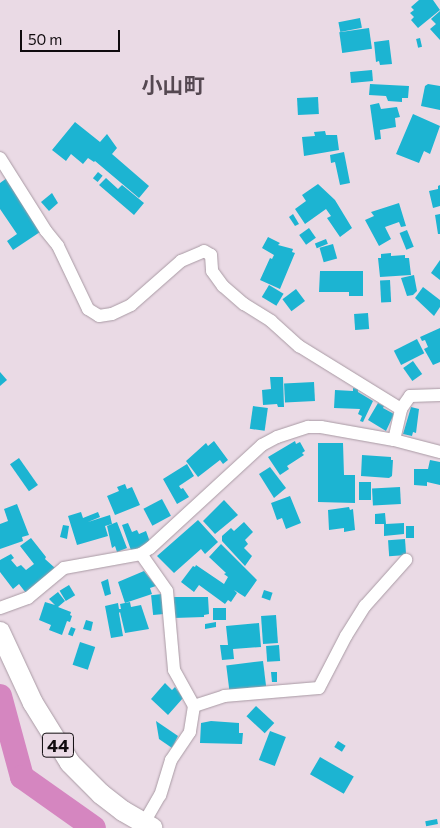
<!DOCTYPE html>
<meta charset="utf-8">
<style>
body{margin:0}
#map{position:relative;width:440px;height:828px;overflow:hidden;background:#eadae5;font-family:Commissioner,"Noto Sans JP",sans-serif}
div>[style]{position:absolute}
.river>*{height:24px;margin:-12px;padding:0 12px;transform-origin:12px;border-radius:12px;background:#d586c0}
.building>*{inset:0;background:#1cb4d2;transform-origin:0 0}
.roads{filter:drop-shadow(0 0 1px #a99aa4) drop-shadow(0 0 1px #a99aa4)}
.street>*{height:12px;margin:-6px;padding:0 6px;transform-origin:6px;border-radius:6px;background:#fff}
.primary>*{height:20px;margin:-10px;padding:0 10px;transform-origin:10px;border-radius:10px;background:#fff}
span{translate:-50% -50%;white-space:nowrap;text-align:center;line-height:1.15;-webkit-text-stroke:4.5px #eadae5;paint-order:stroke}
.shield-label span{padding:1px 4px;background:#eadae5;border:1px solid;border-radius:4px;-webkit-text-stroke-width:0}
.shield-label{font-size:18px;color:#100b0e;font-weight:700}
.quarter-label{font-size:21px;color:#554851;font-weight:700}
.scale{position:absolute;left:20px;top:30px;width:100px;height:22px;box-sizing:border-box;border:2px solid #100b0e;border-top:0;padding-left:6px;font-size:15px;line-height:18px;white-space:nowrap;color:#100b0e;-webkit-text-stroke:4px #eadae5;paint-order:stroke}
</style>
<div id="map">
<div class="river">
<i style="left:0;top:696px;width:84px;rotate:74.8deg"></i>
<i style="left:22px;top:777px;width:88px;rotate:35.3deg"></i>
</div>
<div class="building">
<i style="clip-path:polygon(419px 0,433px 0,440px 10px,418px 28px,411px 20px,414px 17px,410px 13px,414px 10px,411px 7px)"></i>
<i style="clip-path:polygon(440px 11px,440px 40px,430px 29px,436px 24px,431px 19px)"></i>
<i style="left:360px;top:18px;width:10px;height:22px;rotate:79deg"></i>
<i style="left:369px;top:28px;width:21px;height:30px;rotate:82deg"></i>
<i style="left:420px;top:38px;width:9px;height:4px;rotate:77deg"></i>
<i style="clip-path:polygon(389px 40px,392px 64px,380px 65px,379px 61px,376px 62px,374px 42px)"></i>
<i style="left:372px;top:70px;width:11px;height:22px;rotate:85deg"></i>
<i style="clip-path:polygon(370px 84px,409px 86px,408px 98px,402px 98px,402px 102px,388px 101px,386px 96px,369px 95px)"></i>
<i style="clip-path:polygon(428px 84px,440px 86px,440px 110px,421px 106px,425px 86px)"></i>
<i style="left:318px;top:97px;width:17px;height:21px;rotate:87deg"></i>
<i style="clip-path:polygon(379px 103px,381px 109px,397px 107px,400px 117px,395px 118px,396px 127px,380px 130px,381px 139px,375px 140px,370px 105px)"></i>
<i style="clip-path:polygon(413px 114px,440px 126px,430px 154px,424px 151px,419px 163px,396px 154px)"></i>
<i style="clip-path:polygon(75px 122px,100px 142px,107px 134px,117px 148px,112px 154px,149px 186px,139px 198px,95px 161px,94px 162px,88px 158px,83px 164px,71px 154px,66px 161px,52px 150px)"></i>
<i style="clip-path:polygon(325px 131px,326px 135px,337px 135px,339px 150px,304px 156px,302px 137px,315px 136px,314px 132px)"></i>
<i style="clip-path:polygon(344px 152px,350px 183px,340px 185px,335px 162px,331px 163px,330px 155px)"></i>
<i style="left:98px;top:172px;width:6px;height:8px;rotate:39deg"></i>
<i style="clip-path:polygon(7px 178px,43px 230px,13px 250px,7px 241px,17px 234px,0 209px,0 183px)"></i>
<i style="clip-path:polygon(106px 178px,118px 189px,122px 185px,144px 203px,134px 215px,99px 185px)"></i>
<i style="clip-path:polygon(318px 184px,335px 200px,352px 228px,340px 237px,327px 218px,331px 216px,326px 209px,305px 224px,295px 209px,306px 201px,302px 195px)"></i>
<i style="clip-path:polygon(440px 185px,440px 206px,433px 208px,429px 191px,438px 189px,438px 186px)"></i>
<i style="clip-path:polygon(52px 193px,58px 203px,49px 211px,41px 202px)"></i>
<i style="clip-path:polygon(399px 203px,406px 226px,401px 227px,399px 222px,385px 227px,391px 239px,379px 246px,365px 220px,374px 216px,371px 212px)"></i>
<i style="clip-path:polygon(293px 214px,299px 224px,295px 226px,289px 217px)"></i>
<i style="clip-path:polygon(440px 214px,440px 234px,438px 234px,435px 215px)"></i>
<i style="left:309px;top:228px;width:12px;height:12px;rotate:55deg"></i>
<i style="left:407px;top:230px;width:18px;height:8px;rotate:68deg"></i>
<i style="clip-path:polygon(268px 237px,280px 243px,278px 245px,293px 249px,292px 252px,295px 253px,280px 289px,260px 280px,270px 258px,272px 259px,274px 255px,262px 248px)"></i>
<i style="left:326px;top:239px;width:5px;height:12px;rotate:68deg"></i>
<i style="left:333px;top:244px;width:15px;height:14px;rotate:74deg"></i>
<i style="clip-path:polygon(391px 253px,391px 256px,405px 255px,405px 258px,409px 258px,411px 275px,380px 277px,378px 258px,381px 258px,381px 254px)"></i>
<i style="clip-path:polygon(440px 260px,440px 280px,431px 273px)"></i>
<i style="clip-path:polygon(320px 271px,363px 271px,363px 296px,349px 296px,349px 292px,319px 292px)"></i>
<i style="clip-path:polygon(414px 275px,417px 291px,413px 295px,407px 296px,401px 278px)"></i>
<i style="left:390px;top:280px;width:22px;height:10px;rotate:87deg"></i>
<i style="left:269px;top:285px;width:17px;height:14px;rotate:31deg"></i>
<i style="clip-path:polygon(423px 287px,440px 300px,440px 307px,434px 316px,415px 298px)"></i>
<i style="left:296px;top:289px;width:15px;height:17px;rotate:53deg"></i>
<i style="left:368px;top:313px;width:16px;height:14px;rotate:86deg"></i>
<i style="clip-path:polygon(440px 328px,440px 362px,433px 365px,424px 349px,428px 347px,425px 340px,422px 341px,420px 337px)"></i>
<i style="left:417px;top:339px;width:16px;height:26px;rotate:63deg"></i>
<i style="left:413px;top:361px;width:16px;height:12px;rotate:55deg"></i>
<i style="clip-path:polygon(0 372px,7px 380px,0 386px)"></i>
<i style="clip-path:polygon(270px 377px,283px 377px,284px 407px,278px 407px,277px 404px,263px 405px,262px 390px,271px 389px)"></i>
<i style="left:314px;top:382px;width:19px;height:30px;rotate:87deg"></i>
<i style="clip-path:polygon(353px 388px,358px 389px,358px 392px,373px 401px,363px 422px,360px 421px,362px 416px,358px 414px,360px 409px,334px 408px,335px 390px,353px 391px)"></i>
<i style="clip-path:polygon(378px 403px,384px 406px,383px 408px,394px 414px,386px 431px,368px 420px)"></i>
<i style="left:253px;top:406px;width:15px;height:23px;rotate:8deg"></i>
<i style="clip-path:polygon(411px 407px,419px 409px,416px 433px,413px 432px,412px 436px,403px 434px)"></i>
<i style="clip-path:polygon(214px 441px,228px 460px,223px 464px,220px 460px,198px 477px,186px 461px,206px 443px,208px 446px)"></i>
<i style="clip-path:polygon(295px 441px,296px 444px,300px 442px,305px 451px,302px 453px,304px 455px,287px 466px,289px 469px,280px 475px,268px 457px)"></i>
<i style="clip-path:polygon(318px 443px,343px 443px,344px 475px,355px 475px,355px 503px,318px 502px)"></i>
<i style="clip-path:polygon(362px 455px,391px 457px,391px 460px,393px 460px,392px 476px,389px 478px,361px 476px)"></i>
<i style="left:19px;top:458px;width:33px;height:11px;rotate:55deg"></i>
<i style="clip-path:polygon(430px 460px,440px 462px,440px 485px,427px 482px,427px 486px,414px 485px,414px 469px,428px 469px)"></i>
<i style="clip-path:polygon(187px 464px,194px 476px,179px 486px,181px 489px,183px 488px,189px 497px,177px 504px,163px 479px)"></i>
<i style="clip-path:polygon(270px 467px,286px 488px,274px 498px,259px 474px)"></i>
<i style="left:359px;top:482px;width:12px;height:18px"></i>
<i style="clip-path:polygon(125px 484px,127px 489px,132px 487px,140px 505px,115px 515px,107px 496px,119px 491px,117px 487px)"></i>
<i style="left:400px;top:487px;width:17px;height:28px;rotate:87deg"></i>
<i style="clip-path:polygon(290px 496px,301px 523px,286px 529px,282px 518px,277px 520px,271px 503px)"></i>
<i style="left:162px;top:499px;width:19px;height:21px;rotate:62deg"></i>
<i style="clip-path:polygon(224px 500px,238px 515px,215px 534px,203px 521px)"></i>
<i style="clip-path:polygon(17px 504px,29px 535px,22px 537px,23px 541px,0 549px,0 524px,8px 521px,4px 509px)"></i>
<i style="clip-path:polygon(349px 507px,350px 510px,353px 509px,355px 530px,344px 532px,344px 528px,329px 530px,328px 510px)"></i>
<i style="clip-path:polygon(81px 512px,83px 518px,98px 512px,100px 517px,88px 522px,110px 515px,112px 524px,105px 526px,108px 536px,77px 545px,68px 516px)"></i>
<i style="clip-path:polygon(385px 513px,386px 524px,404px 523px,404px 534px,384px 536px,384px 524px,375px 524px,375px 514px)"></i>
<i style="clip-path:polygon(198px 520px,218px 542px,205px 554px,201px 549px,174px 573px,157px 556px)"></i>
<i style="clip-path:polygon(117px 522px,127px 548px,117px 552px,115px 546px,112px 548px,107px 526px)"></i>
<i style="clip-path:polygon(244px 522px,253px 532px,245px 540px,248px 544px,244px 548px,252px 556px,245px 566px,222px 541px,222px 536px,231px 528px,234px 531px)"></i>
<i style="clip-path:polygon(128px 523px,132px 532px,137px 530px,139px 534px,146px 531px,150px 542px,132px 553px,122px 525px)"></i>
<i style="clip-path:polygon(63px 525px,69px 526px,67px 539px,60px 537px)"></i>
<i style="left:406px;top:526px;width:8px;height:12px"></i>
<i style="clip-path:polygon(31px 538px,46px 557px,45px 559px,55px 568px,26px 593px,19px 584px,13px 589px,0 572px,0 560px,11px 554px,14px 558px,11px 560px,17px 567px,21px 565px,26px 570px,34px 564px,20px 546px)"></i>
<i style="left:405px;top:539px;width:16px;height:17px;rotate:86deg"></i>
<i style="clip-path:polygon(221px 544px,257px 580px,245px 597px,234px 590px,237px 593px,231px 602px,228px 600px,225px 604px,199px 585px,194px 592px,181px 582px,193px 566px,195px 567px,196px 565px,224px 584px,228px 577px,224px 574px,226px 573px,209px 557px)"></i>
<i style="clip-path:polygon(144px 571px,156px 586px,150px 588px,152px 594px,125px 603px,118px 582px)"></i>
<i style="clip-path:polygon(108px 579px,111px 594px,105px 596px,101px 582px)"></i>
<i style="left:69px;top:585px;width:12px;height:11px;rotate:59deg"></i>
<i style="left:264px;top:590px;width:9px;height:8px;rotate:18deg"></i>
<i style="clip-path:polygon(58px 592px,65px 601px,58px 607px,71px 612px,70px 615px,72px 616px,70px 622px,67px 621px,62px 635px,49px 630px,51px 625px,39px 620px,45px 602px,55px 605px,49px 599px)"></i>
<i style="left:162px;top:594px;width:20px;height:11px;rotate:84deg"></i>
<i style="clip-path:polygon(174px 597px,208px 597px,209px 614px,204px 615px,204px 617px,174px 618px)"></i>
<i style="clip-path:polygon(130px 602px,131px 607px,141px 605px,149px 629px,125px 633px,120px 612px,119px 613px,123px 636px,111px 638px,105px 606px,118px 603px,119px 609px,121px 609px,120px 604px)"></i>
<i style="left:213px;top:608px;width:13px;height:12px"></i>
<i style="left:276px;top:615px;width:28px;height:15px;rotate:86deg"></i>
<i style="clip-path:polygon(86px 620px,93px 622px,91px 631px,83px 629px)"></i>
<i style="clip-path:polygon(216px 622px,216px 627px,205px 629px,205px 624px)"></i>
<i style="clip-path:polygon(259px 623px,261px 647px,233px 649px,234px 659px,222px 660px,220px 645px,228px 645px,226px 626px)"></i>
<i style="left:71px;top:627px;width:5px;height:8px;rotate:22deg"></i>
<i style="left:80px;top:642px;width:16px;height:24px;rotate:18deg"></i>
<i style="left:279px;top:645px;width:16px;height:13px;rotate:86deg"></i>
<i style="left:263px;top:661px;width:26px;height:37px;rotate:83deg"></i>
<i style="clip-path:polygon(271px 672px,277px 672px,277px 682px,272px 682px)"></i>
<i style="clip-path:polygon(165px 683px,172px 690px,175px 687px,183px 698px,168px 715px,151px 699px)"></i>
<i style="left:256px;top:706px;width:25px;height:14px;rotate:43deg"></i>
<i style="clip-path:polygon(156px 721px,178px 736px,172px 748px,159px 739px)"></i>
<i style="clip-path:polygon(211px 721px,239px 723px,239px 733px,243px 733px,242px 744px,200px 743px,201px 723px)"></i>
<i style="left:270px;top:731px;width:17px;height:31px;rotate:21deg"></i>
<i style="left:338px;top:741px;width:9px;height:7px;rotate:32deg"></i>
<i style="left:320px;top:757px;width:39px;height:20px;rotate:30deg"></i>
<i style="left:437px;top:819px;width:5px;height:12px;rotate:79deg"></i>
</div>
<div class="roads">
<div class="street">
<i style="left:0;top:158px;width:86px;rotate:57.8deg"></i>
<i style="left:46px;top:231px;width:19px;rotate:51deg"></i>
<i style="left:58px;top:246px;width:70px;rotate:64.5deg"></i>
<i style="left:88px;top:309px;width:13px;rotate:32deg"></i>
<i style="left:99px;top:316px;width:13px;rotate:-9deg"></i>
<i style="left:112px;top:314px;width:21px;rotate:-25deg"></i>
<i style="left:131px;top:305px;width:67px;rotate:-41.3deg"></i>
<i style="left:181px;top:261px;width:25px;rotate:-23deg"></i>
<i style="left:204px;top:251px;width:8px;rotate:30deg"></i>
<i style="left:211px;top:255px;width:16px;rotate:86deg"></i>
<i style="left:212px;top:271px;width:19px;rotate:54deg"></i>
<i style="left:223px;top:286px;width:28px;rotate:41deg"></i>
<i style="left:244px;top:304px;width:32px;rotate:32deg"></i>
<i style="left:271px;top:321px;width:38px;rotate:42deg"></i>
<i style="left:299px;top:346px;width:120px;rotate:31.7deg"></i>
<i style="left:394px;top:440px;width:32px;rotate:-77deg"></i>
<i style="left:401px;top:409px;width:16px;rotate:-55deg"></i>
<i style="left:410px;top:396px;width:30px;rotate:-2deg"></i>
<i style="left:141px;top:554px;width:45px;rotate:54.9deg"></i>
<i style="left:167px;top:591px;width:79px;rotate:84.9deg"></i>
<i style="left:174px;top:670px;width:41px;rotate:60.9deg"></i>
<i style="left:194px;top:706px;width:26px;rotate:99deg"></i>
<i style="left:190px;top:732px;width:34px;rotate:124deg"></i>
<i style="left:171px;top:760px;width:37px;rotate:107deg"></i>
<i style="left:160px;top:795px;width:34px;rotate:120deg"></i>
<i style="left:0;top:608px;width:30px;rotate:-20deg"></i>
<i style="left:28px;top:598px;width:47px;rotate:-39.8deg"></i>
<i style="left:64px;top:568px;width:78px;rotate:-10.3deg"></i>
<i style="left:141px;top:554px;width:11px;rotate:-34deg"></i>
<i style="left:150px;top:548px;width:152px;rotate:-42.6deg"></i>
<i style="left:262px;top:445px;width:17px;rotate:-28deg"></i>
<i style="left:277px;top:437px;width:33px;rotate:-18deg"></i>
<i style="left:308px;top:427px;width:13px"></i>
<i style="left:321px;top:427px;width:74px;rotate:10.1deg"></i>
<i style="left:394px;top:440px;width:48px;rotate:14.6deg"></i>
<i style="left:194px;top:706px;width:32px;rotate:-18deg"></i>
<i style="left:224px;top:696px;width:95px;rotate:-4.8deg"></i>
<i style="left:319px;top:688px;width:59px;rotate:-62.6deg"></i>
<i style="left:346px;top:636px;width:36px;rotate:-58deg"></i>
<i style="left:365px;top:606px;width:62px;rotate:-48.3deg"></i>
</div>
<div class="primary">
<i style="left:0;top:632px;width:78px;rotate:65.1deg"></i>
<i style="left:33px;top:703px;width:70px;rotate:58.3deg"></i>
<i style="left:70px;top:763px;width:44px;rotate:45deg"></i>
<i style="left:101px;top:794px;width:28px;rotate:38deg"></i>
<i style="left:123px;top:811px;width:34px;rotate:30deg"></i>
</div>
</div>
<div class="shield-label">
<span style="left:58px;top:745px">44</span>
</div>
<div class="quarter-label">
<span style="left:173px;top:85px">小山町</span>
</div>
<div class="scale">50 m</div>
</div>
